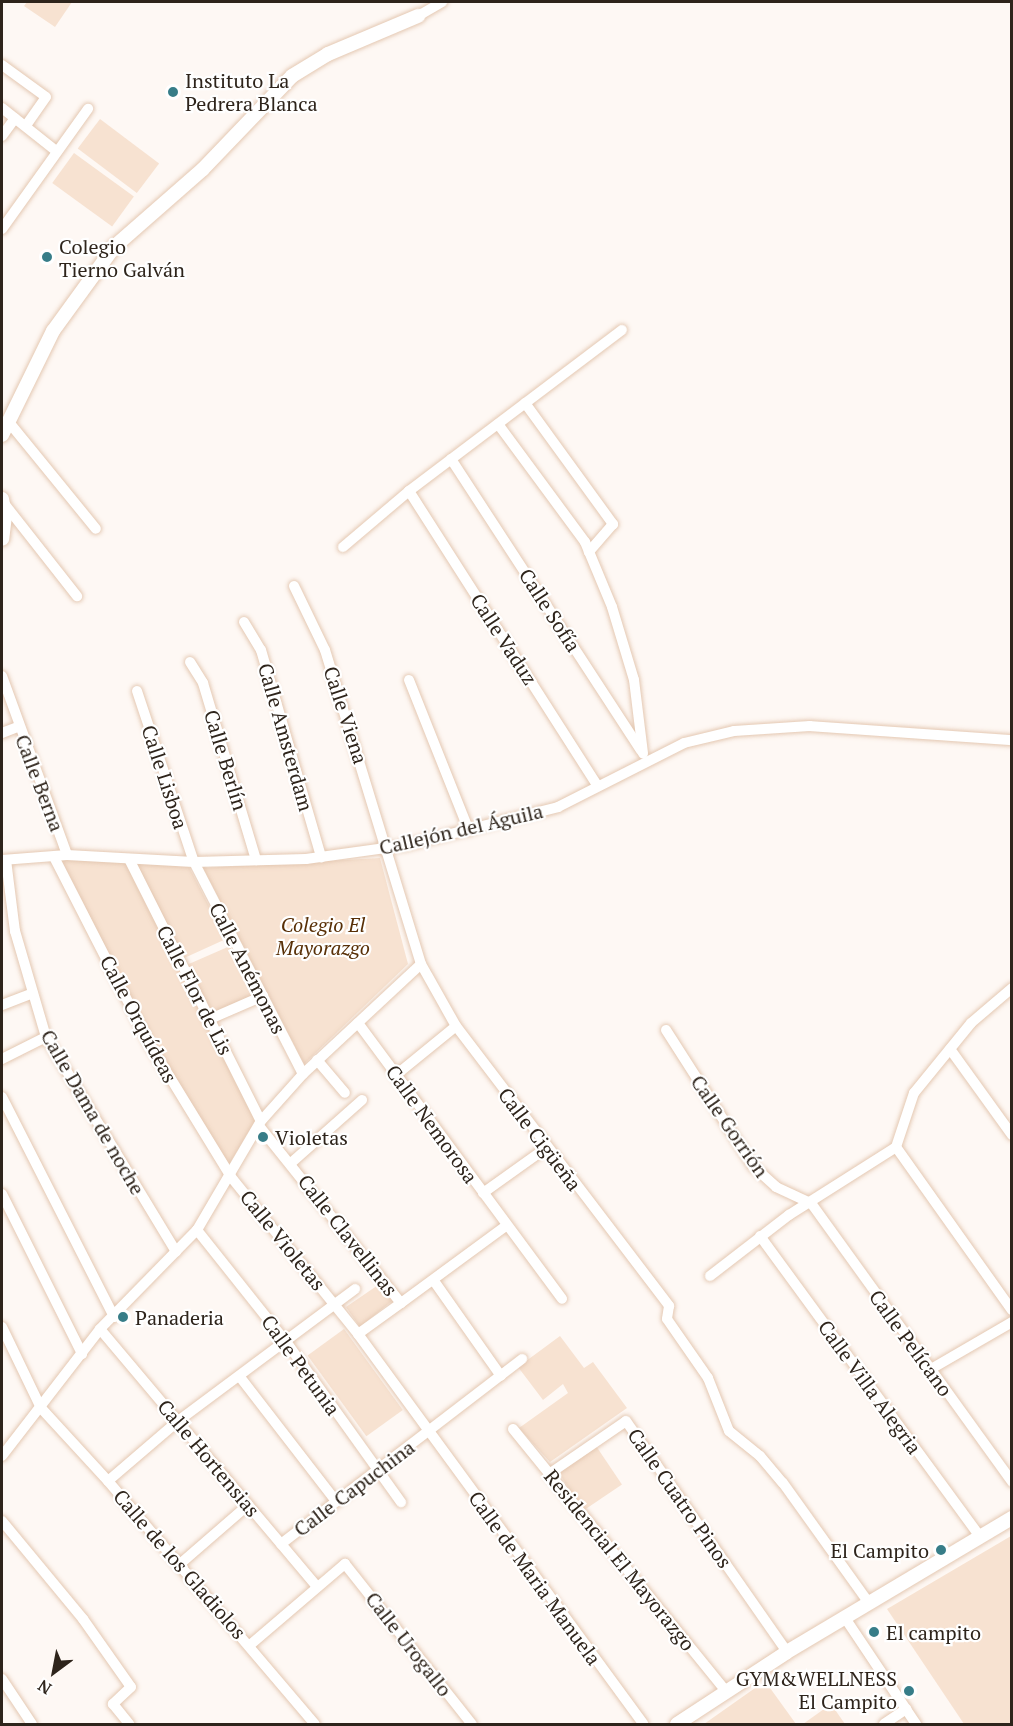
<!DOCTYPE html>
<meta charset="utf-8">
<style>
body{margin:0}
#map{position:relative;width:1013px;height:1726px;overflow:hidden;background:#fef8f4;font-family:"PT Serif",serif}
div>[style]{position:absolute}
.green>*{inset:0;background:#f7e2d1;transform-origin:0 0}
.roads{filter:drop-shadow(0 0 2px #e4c8b2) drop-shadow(0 0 2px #e4c8b2)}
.street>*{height:10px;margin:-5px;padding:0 5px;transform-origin:5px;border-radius:5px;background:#fff}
.secondary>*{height:14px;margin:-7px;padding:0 7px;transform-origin:7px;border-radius:7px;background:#fff}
.dots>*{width:16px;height:16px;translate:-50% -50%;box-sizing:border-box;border:3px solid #fff;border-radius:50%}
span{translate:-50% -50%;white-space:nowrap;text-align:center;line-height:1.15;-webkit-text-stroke:4.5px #fff;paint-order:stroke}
.poi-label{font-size:20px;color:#2e241b}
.left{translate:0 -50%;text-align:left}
.right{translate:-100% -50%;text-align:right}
.street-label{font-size:20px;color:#2e241b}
.park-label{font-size:20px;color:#582f06;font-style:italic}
.frame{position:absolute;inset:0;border:3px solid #2e241b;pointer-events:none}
.north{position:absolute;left:24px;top:1642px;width:60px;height:60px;-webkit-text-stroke:4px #fff;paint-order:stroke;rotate:212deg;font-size:16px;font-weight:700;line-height:24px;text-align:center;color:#2e241b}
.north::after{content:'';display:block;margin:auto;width:21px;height:27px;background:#2e241b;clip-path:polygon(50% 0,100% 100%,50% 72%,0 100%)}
</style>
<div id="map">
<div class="green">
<i style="clip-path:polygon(27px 2px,72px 2px,55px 27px,24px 6px)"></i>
<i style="left:100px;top:119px;width:74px;height:37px;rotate:37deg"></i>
<i style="left:74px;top:153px;width:74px;height:37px;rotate:36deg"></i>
<i style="clip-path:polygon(380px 858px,408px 964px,304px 1064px,203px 868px)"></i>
<i style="clip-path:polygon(61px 859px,126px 862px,255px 1121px,228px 1166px,141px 1018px)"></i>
<i style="clip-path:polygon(134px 863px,189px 867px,226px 939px,182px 959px)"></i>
<i style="clip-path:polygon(230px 946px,257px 994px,208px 1016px,182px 967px)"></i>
<i style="clip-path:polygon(381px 1283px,393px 1300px,360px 1327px,346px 1307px)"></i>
<i style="left:344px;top:1329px;width:100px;height:45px;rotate:54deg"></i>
<i style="clip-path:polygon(560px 1336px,584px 1368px,593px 1362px,627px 1408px,550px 1462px,519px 1428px,568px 1393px,563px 1384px,543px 1400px,518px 1367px)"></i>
<i style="left:594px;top:1443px;width:50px;height:46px;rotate:56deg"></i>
<i style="clip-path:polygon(1011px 1536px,1011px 1724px,964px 1724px,887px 1609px)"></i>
<i style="clip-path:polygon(765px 1681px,796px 1724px,704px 1724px)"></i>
<i style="clip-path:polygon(831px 1704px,845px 1724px,803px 1724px)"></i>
</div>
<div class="roads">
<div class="street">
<i style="left:418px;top:16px;width:28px;rotate:-30deg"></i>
<i style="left:2px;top:65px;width:54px;rotate:36deg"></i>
<i style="left:46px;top:97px;width:35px;rotate:125deg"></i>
<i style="left:2px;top:108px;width:69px;rotate:38.5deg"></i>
<i style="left:2px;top:136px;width:22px;rotate:-54deg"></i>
<i style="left:2px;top:229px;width:148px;rotate:-54.4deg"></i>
<i style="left:525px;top:403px;width:150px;rotate:54deg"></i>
<i style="left:613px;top:524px;width:37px;rotate:131deg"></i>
<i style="left:8px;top:421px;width:139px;rotate:50.8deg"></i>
<i style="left:498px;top:424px;width:147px;rotate:53.6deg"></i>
<i style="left:585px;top:542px;width:70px;rotate:67.4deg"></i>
<i style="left:612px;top:607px;width:76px;rotate:73.2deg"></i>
<i style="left:634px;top:680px;width:74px;rotate:83deg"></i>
<i style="left:451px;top:459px;width:348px;rotate:56.9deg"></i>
<i style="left:409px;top:491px;width:350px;rotate:57.4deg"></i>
<i style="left:3px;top:502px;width:120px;rotate:51.8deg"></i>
<i style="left:343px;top:547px;width:87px;rotate:-40.3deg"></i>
<i style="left:409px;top:491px;width:267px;rotate:-37.1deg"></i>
<i style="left:294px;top:586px;width:71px;rotate:64.2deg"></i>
<i style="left:325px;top:650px;width:328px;rotate:73deg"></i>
<i style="left:421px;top:964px;width:71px;rotate:60.6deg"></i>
<i style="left:456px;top:1026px;width:352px;rotate:52.7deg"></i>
<i style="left:669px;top:1306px;width:13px;rotate:99deg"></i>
<i style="left:667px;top:1319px;width:72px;rotate:55.2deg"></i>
<i style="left:708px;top:1378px;width:57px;rotate:68.4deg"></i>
<i style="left:729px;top:1431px;width:40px;rotate:39deg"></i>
<i style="left:760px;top:1456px;width:35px;rotate:50deg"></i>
<i style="left:783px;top:1483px;width:148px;rotate:54.4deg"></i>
<i style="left:244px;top:622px;width:33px;rotate:59deg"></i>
<i style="left:261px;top:650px;width:216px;rotate:73.8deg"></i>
<i style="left:190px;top:662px;width:25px;rotate:58deg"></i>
<i style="left:203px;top:683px;width:185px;rotate:73.3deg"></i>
<i style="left:2px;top:676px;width:190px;rotate:70deg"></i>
<i style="left:409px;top:680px;width:162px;rotate:68.3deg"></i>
<i style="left:137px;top:691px;width:180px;rotate:71.6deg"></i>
<i style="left:194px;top:862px;width:238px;rotate:62.8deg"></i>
<i style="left:2px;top:733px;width:17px;rotate:-21deg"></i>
<i style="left:54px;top:857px;width:209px;rotate:62.9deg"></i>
<i style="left:149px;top:1043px;width:157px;rotate:58.5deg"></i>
<i style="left:231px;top:1177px;width:202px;rotate:51deg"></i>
<i style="left:358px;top:1334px;width:483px;rotate:53.8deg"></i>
<i style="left:129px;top:859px;width:293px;rotate:63.3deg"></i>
<i style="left:2px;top:860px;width:65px;rotate:-4.4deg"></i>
<i style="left:67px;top:855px;width:127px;rotate:3.2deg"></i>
<i style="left:194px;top:862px;width:112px;rotate:-1.5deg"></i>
<i style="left:306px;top:859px;width:102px;rotate:-7.9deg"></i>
<i style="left:407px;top:845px;width:156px;rotate:-14.1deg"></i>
<i style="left:558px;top:807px;width:141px;rotate:-26.9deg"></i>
<i style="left:684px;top:743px;width:51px;rotate:-13.5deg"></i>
<i style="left:734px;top:731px;width:76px;rotate:-3.8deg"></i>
<i style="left:810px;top:726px;width:202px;rotate:4deg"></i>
<i style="left:6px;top:860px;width:72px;rotate:82.8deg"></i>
<i style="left:15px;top:931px;width:110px;rotate:73.7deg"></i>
<i style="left:46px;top:1037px;width:251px;rotate:58.8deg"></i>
<i style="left:2px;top:1005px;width:33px;rotate:-21deg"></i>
<i style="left:210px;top:1019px;width:58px;rotate:-23.5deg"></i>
<i style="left:358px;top:1023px;width:343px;rotate:53.5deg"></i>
<i style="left:666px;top:1030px;width:161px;rotate:57.4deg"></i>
<i style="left:753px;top:1166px;width:31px;rotate:42deg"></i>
<i style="left:776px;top:1187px;width:38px;rotate:25deg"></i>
<i style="left:811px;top:1203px;width:344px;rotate:54.2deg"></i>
<i style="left:950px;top:1049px;width:106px;rotate:54.2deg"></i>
<i style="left:2px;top:1059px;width:49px;rotate:-26.6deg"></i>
<i style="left:317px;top:1060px;width:43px;rotate:49.7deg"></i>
<i style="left:396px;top:1075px;width:77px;rotate:-39.2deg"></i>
<i style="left:2px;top:1097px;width:247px;rotate:63deg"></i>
<i style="left:259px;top:1126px;width:227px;rotate:51.3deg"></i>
<i style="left:401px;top:1303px;width:53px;rotate:144.2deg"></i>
<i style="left:896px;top:1147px;width:200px;rotate:54.6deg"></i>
<i style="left:291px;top:1163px;width:95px;rotate:-41.6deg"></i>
<i style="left:483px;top:1193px;width:77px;rotate:-35.5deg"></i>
<i style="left:2px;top:1194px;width:179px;rotate:63.4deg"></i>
<i style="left:197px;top:1230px;width:144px;rotate:51.5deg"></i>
<i style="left:287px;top:1343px;width:196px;rotate:54.4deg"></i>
<i style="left:760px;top:1236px;width:373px;rotate:53.8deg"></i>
<i style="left:710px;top:1276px;width:100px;rotate:-37.7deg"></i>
<i style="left:789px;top:1215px;width:127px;rotate:-32.4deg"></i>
<i style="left:896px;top:1147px;width:57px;rotate:-71.6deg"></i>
<i style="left:914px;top:1093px;width:90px;rotate:-50.8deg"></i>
<i style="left:971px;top:1023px;width:54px;rotate:-40.5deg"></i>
<i style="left:434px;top:1281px;width:116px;rotate:54.8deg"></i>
<i style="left:401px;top:1303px;width:130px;rotate:-36.3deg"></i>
<i style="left:2px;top:1327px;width:90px;rotate:64.3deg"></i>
<i style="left:41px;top:1408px;width:99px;rotate:47.5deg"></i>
<i style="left:108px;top:1481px;width:319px;rotate:49.6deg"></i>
<i style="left:100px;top:1329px;width:337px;rotate:49.9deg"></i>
<i style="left:931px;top:1369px;width:94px;rotate:-30.1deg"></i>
<i style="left:240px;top:1377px;width:157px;rotate:52.3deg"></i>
<i style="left:513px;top:1429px;width:338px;rotate:50.9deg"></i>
<i style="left:2px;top:1456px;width:160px;rotate:-52.3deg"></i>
<i style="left:100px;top:1329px;width:139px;rotate:-45.6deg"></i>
<i style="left:197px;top:1230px;width:126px;rotate:-59.6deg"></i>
<i style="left:261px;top:1121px;width:63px;rotate:-48.2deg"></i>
<i style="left:303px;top:1074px;width:161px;rotate:-43deg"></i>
<i style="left:549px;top:1474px;width:93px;rotate:-34.5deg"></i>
<i style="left:626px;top:1421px;width:282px;rotate:55.1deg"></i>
<i style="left:108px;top:1481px;width:92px;rotate:-40.6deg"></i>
<i style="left:178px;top:1421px;width:221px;rotate:-36.7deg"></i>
<i style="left:2px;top:1521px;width:127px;rotate:50.4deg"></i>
<i style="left:83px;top:1619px;width:83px;rotate:54.8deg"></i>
<i style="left:131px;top:1687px;width:25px;rotate:137deg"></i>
<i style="left:113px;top:1704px;width:26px;rotate:51deg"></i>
<i style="left:281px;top:1544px;width:304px;rotate:-37.5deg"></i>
<i style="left:180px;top:1564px;width:90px;rotate:-40.9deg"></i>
<i style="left:845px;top:1618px;width:128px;rotate:56.2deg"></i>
<i style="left:250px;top:1645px;width:125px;rotate:-40.5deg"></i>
<i style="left:345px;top:1564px;width:204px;rotate:51.6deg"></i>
<i style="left:2px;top:1679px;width:54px;rotate:56.3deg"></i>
<i style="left:884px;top:1724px;width:27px;rotate:-34deg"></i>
</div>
<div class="secondary">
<i style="left:2px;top:435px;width:116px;rotate:-63.9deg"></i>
<i style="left:53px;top:331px;width:104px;rotate:-54deg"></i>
<i style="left:114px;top:247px;width:117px;rotate:-41.2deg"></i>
<i style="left:202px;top:170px;width:130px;rotate:-46.2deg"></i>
<i style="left:292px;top:76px;width:42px;rotate:-31.4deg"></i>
<i style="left:328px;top:54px;width:98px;rotate:-22.9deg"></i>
<i style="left:2px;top:499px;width:17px;rotate:80deg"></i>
<i style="left:5px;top:516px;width:23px;rotate:97deg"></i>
<i style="left:677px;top:1724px;width:131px;rotate:-33.2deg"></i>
<i style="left:787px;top:1652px;width:262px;rotate:-30.8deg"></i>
</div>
</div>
<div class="dots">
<i style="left:173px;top:92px;background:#377d88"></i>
<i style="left:47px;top:257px;background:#377d88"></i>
<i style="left:263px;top:1137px;background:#377d88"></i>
<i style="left:123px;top:1317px;background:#377d88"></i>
<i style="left:941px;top:1550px;background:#377d88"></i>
<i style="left:874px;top:1632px;background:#377d88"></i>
<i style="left:909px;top:1691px;background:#377d88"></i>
</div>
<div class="poi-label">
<span class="left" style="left:185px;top:92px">Instituto La<br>Pedrera Blanca</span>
<span class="left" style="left:59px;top:258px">Colegio<br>Tierno Galván</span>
<span class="left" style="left:275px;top:1137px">Violetas</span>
<span class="left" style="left:135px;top:1317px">Panaderia</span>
<span class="right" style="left:929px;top:1550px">El Campito</span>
<span class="left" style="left:886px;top:1632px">El campito</span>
<span class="right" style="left:897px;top:1690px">GYM&amp;WELLNESS<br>El Campito</span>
</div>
<div class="street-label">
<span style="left:550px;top:610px;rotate:57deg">Calle Sofía</span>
<span style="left:504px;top:639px;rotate:57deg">Calle Vaduz</span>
<span style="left:346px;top:715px;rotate:72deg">Calle Viena</span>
<span style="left:286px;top:737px;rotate:74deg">Calle Amsterdam</span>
<span style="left:226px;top:760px;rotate:73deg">Calle Berlín</span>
<span style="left:165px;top:777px;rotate:72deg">Calle Lisboa</span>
<span style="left:40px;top:783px;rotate:69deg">Calle Berna</span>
<span style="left:461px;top:829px;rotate:-13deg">Callejón del Águila</span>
<span style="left:248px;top:968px;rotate:63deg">Calle Anémonas</span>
<span style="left:195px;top:990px;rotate:63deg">Calle Flor de Lis</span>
<span style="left:139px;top:1019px;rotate:62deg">Calle Orquídeas</span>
<span style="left:93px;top:1112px;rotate:60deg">Calle Dama de noche</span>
<span style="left:432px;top:1124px;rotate:54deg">Calle Nemorosa</span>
<span style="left:730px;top:1126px;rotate:55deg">Calle Gorrión</span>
<span style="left:540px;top:1139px;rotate:53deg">Calle Cigüeña</span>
<span style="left:348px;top:1235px;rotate:52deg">Calle Clavellinas</span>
<span style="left:283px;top:1240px;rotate:51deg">Calle Violetas</span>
<span style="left:911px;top:1343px;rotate:54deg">Calle Pelícano</span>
<span style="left:301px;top:1365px;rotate:54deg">Calle Petunia</span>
<span style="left:870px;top:1387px;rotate:54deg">Calle Villa Alegria</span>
<span style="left:209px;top:1458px;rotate:50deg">Calle Hortensias</span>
<span style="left:354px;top:1488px;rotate:-37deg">Calle Capuchina</span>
<span style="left:680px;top:1498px;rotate:55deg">Calle Cuatro Pinos</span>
<span style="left:620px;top:1560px;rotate:51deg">Residencial El Mayorazgo</span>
<span style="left:180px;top:1564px;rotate:49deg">Calle de los Gladiolos</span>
<span style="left:535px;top:1578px;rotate:54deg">Calle de Maria Manuela</span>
<span style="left:409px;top:1644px;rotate:52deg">Calle Urogallo</span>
</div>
<div class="park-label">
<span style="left:323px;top:936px">Colegio El<br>Mayorazgo</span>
</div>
<div class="frame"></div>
<div class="north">N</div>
</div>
